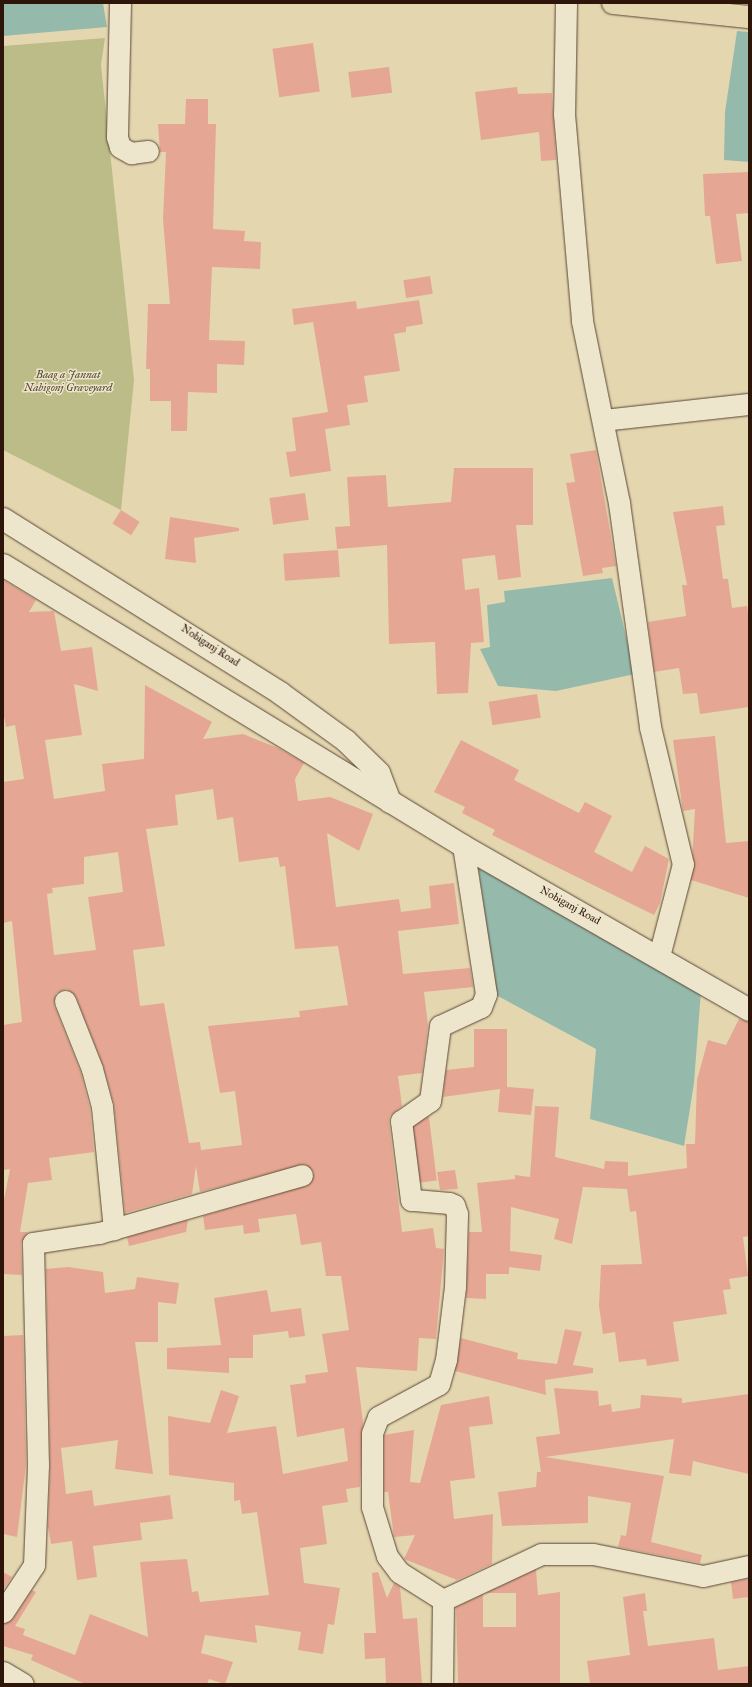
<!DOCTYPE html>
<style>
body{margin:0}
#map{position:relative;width:752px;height:1687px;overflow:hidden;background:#e4d7b0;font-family:"IM FELL Great Primer",serif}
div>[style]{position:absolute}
.green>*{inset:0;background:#bbbc87}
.water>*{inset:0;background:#95baac}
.building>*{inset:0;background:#e5a793;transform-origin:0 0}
.roads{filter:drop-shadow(0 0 1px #5b4633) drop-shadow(0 0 1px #5b4633)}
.street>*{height:21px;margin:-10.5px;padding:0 10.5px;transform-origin:10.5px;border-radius:10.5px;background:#ede5cc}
.secondary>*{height:22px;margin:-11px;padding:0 11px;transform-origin:11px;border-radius:11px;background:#ede5cc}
.primary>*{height:22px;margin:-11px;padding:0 11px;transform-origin:11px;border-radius:11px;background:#e4d7b0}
span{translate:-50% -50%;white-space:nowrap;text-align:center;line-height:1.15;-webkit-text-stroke:3px #ede5cc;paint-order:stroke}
.park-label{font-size:11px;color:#58472f;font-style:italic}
.street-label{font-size:11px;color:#2d1509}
.frame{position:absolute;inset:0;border:4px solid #2d1509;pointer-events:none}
</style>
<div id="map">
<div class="green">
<i style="clip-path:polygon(105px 38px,101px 65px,134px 380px,121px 510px,3px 450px,3px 46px)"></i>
</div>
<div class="water">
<i style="clip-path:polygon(3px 3px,103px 3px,107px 27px,3px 36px)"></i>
<i style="clip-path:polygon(737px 31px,749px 32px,749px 162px,724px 160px,725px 112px)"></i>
<i style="clip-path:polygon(612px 578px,635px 674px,556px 691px,498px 686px,480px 649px,490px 647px,487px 605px,505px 602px,504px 591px)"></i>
<i style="clip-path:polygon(477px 858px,701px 991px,694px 1083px,684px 1146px,590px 1119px,596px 1049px,496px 995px)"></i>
</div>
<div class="building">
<i style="left:313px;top:43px;width:49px;height:41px;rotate:82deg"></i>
<i style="left:389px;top:67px;width:26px;height:41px;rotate:83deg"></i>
<i style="clip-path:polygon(517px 87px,518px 94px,552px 93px,556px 160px,541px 161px,539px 132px,481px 140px,475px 92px)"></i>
<i style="clip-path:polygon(186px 99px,208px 99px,208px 124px,216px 124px,213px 229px,245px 231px,244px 241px,261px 242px,260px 269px,212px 267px,209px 340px,245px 341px,244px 365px,217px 364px,217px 393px,188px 392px,187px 431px,171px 431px,171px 401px,150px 401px,150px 369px,146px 369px,148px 304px,170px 304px,163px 219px,166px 152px,160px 152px,158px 124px,185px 124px)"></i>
<i style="clip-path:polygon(749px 172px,749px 213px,736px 214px,742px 261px,716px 264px,710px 216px,705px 216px,703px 174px)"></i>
<i style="left:430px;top:276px;width:18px;height:27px;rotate:81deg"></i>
<i style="clip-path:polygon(419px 300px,423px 324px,406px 327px,406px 332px,394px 334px,400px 371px,364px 376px,368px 402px,347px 405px,350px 425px,325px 429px,331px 471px,290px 477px,286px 452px,296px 451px,292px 418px,328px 412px,313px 322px,294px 325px,292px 309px,356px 301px,357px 309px)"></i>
<i style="clip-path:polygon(596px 450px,616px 566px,602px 568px,603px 573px,583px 576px,566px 483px,575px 482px,570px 454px)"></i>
<i style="clip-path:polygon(454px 468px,533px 468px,533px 525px,516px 525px,521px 577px,498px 580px,495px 555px,462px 559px,465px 590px,479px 588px,484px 642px,471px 643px,468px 693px,437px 694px,435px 642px,389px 644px,387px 545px,337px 549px,335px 527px,350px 526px,347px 477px,386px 475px,388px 507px,451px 502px)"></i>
<i style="left:305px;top:493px;width:27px;height:36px;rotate:82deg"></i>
<i style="clip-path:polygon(723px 506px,725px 525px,716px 526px,723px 579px,728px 579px,732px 608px,747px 606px,749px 619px,749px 707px,700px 714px,697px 693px,683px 694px,679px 668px,654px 672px,648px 622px,686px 616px,682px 585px,687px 585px,673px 512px)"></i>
<i style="left:121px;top:510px;width:22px;height:16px;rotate:32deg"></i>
<i style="clip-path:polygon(170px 517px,239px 528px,239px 531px,194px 538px,196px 563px,165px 559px)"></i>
<i style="left:338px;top:550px;width:27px;height:55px;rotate:86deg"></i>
<i style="clip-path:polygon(evenodd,3px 580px,36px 600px,29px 612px,54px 611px,61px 651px,92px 647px,98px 691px,74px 684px,82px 735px,45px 740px,54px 799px,105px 791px,102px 764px,144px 759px,145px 685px,212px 722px,203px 739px,243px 734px,278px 748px,304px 763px,295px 779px,298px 801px,330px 797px,373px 814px,359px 851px,327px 833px,336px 907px,399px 899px,401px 912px,431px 908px,429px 886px,454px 883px,459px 924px,398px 931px,403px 974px,470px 968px,473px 987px,424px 992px,428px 1025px,422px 1073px,398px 1076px,402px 1106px,390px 1116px,389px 1122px,402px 1232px,433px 1228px,436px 1248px,444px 1249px,436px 1339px,419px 1338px,417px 1371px,356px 1367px,363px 1422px,360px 1487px,346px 1489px,348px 1502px,322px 1506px,327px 1544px,300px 1548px,304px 1583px,340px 1588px,334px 1625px,328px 1624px,323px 1654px,298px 1650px,301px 1632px,255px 1625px,257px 1643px,205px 1635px,201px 1653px,233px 1662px,225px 1684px,209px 1679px,207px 1684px,85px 1684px,31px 1660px,33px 1655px,3px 1646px,3px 1624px,13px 1619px,32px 1590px,36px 1592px,15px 1626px,25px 1629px,23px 1635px,75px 1655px,90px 1614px,148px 1637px,140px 1562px,187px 1559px,192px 1592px,198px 1591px,200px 1602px,269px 1595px,257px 1512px,242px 1514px,240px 1500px,234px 1501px,234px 1483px,169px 1475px,168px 1416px,210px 1423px,221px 1390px,239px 1396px,227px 1433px,276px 1426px,283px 1474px,348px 1461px,344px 1428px,297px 1437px,290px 1385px,306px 1383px,305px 1375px,328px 1372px,322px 1334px,349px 1330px,341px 1276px,326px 1276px,321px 1242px,301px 1245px,296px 1214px,258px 1219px,260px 1232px,244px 1234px,243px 1225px,205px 1230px,203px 1216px,310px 1184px,314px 1172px,305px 1164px,200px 1192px,196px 1166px,192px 1194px,125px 1213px,114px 1104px,103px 1065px,76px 997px,67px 989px,56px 993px,54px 1005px,81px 1073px,90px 1109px,94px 1152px,49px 1158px,52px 1180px,28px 1183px,20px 1232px,28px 1232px,21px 1243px,22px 1275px,3px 1274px,3px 1205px,10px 1169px,3px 1170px,3px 1025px,22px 1022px,12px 921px,3px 923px,3px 782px,24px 779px,15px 725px,6px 727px,3px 711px,3px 580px,213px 789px,217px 820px,233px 817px,239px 862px,278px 857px,280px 867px,285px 866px,295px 949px,338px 946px,348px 1005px,299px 1011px,300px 1017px,208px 1026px,220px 1093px,235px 1091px,242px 1145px,201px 1150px,200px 1142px,189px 1143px,164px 1003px,140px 1006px,133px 950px,165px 946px,146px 829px,178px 825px,175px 795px,213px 789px,3px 580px,118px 852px,123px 892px,88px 897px,96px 950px,54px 955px,47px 894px,53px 893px,52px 888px,84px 884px,84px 857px,118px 852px)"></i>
<i style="left:537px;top:694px;width:24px;height:49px;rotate:81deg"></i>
<i style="clip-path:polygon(715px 736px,726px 843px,749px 841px,749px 898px,691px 880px,695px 809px,683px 811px,673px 740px)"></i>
<i style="clip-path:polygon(461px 740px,519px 770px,514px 780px,579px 813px,585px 802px,612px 816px,594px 852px,632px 872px,645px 846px,669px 859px,660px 903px,654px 915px,492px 835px,495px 830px,462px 813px,465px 807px,434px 792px)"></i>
<i style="clip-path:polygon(739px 1019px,749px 1022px,749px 1236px,743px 1237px,748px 1276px,729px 1279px,731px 1289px,723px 1290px,727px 1314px,673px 1322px,679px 1361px,647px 1366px,646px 1359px,619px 1362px,615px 1332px,603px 1334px,599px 1306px,601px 1265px,642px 1264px,636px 1211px,630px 1212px,627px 1189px,583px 1187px,572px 1244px,554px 1239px,559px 1219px,511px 1207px,510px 1251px,542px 1255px,540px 1271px,509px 1267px,509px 1274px,486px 1274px,486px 1299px,466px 1298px,469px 1232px,482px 1232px,477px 1183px,515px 1179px,515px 1175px,530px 1177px,535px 1106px,559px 1107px,555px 1157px,604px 1169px,605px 1161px,628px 1162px,628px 1176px,687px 1168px,686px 1144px,695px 1144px,697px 1080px,708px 1040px,726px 1045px)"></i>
<i style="clip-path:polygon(474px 1029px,507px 1029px,507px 1087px,534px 1089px,531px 1115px,498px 1112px,500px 1089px,443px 1097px,446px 1070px,474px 1067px)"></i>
<i style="left:429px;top:1117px;width:64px;height:18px;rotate:83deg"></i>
<i style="clip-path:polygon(455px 1170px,458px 1189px,440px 1190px,437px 1172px)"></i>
<i style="clip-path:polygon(188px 1220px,186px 1232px,129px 1246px,127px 1237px)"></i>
<i style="clip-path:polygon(68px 1267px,103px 1272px,105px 1293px,135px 1289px,137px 1277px,179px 1283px,176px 1304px,158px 1302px,158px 1342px,135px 1342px,153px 1474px,115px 1469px,118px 1440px,61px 1448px,66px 1494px,92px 1490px,94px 1506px,170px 1495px,173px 1519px,140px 1523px,142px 1540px,93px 1546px,97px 1577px,77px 1580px,72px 1541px,51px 1544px,48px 1526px,50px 1465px,46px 1269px)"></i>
<i style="clip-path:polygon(267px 1290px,271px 1312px,301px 1308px,305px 1336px,289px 1338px,288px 1331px,253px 1335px,253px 1358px,229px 1358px,229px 1373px,167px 1369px,167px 1348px,221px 1345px,214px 1298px)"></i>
<i style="clip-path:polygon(565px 1329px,582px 1332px,573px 1365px,593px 1368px,593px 1373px,545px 1380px,546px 1395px,455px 1371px,461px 1338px,518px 1353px,517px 1359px,557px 1364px)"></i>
<i style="clip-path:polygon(23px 1335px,26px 1465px,17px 1537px,3px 1534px,3px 1336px)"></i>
<i style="clip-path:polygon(554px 1388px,598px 1391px,599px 1406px,611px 1404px,612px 1412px,640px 1408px,641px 1395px,682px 1398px,682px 1403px,749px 1394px,749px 1474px,693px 1461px,691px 1476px,669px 1473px,674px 1439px,545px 1457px,664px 1476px,651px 1542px,702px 1555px,700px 1563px,618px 1547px,621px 1535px,626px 1536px,631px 1503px,588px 1496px,588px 1523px,502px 1526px,498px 1492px,536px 1487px,537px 1472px,541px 1472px,536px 1437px,560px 1434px)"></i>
<i style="clip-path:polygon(489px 1396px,493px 1424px,469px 1427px,475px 1478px,450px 1481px,454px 1519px,493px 1514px,492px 1564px,457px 1580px,404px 1559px,415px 1535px,394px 1537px,388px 1492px,384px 1492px,384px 1435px,414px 1430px,410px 1482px,420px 1483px,441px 1405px)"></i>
<i style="clip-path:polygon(536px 1569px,538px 1595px,560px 1592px,560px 1684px,458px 1683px,456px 1607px,483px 1594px,483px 1627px,516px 1627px,516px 1593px,486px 1593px)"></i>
<i style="clip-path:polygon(3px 1572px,12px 1577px,3px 1590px)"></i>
<i style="clip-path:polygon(378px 1572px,387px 1598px,394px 1583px,400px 1587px,403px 1619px,417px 1618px,422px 1684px,386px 1684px,385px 1658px,365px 1659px,364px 1633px,376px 1633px,372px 1573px)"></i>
<i style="clip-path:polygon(749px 1579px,749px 1597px,733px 1599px,731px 1582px)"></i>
<i style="clip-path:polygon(645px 1593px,647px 1611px,643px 1611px,648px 1646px,714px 1638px,718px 1670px,749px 1666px,749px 1684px,590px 1684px,587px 1661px,630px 1655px,623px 1597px)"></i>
</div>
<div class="roads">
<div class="street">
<i style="left:120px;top:3px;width:134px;rotate:91.3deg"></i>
<i style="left:117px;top:137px;width:10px;rotate:73deg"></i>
<i style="left:120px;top:147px;width:13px;rotate:29deg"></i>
<i style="left:131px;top:153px;width:17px;rotate:-7deg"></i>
<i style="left:566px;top:3px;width:111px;rotate:91deg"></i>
<i style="left:564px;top:114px;width:208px;rotate:85deg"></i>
<i style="left:582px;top:321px;width:186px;rotate:78.5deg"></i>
<i style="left:619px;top:503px;width:226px;rotate:82.1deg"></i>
<i style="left:650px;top:727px;width:141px;rotate:76.5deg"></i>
<i style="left:683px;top:864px;width:95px;rotate:104.6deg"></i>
<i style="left:603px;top:420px;width:147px;rotate:-6.3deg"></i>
<i style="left:65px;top:1001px;width:73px;rotate:68.3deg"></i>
<i style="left:92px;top:1069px;width:39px;rotate:75deg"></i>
<i style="left:102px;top:1107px;width:123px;rotate:84.4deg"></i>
<i style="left:443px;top:1600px;width:108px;rotate:-25.1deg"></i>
<i style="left:541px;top:1554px;width:52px"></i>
<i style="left:593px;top:1554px;width:112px;rotate:11.3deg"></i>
<i style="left:703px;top:1576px;width:47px;rotate:-12.3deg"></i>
<i style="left:3px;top:1612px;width:56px;rotate:-56.6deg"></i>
<i style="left:34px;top:1565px;width:100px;rotate:-87.7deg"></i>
<i style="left:38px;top:1465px;width:222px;rotate:-91.3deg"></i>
<i style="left:33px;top:1243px;width:67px;rotate:-8.6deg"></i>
<i style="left:99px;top:1233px;width:211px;rotate:-15.9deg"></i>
<i style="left:3px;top:1672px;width:23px;rotate:31deg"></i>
<i style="left:442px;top:1684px;width:84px;rotate:-89.3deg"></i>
<i style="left:443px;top:1600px;width:52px;rotate:-147.5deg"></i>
<i style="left:399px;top:1572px;width:20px;rotate:-127deg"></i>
<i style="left:387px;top:1556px;width:51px;rotate:-107deg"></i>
<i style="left:372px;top:1507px;width:74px;rotate:-90deg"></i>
<i style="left:372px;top:1433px;width:17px;rotate:-69deg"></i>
<i style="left:378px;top:1417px;width:69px;rotate:-28.4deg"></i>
<i style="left:439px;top:1384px;width:25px;rotate:-74deg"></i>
<i style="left:446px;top:1360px;width:74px;rotate:-83deg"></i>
<i style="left:455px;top:1287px;width:73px;rotate:-88.4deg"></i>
<i style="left:457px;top:1214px;width:9px;rotate:-108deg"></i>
<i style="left:454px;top:1205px;width:5px;rotate:-158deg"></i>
<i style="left:449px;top:1203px;width:38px;rotate:-175deg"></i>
<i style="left:411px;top:1200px;width:80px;rotate:-97.2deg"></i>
<i style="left:401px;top:1121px;width:35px;rotate:-35deg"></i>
<i style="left:430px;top:1101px;width:76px;rotate:-82.4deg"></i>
<i style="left:440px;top:1026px;width:45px;rotate:-24.9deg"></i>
<i style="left:481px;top:1007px;width:14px;rotate:-69deg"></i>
<i style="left:486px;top:994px;width:150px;rotate:-98.8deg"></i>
</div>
<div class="secondary">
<i style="left:3px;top:519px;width:327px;rotate:32.1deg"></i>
<i style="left:280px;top:693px;width:82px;rotate:36deg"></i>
<i style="left:346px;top:741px;width:46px;rotate:44.1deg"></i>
<i style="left:379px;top:773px;width:31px;rotate:69deg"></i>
<i style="left:3px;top:565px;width:539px;rotate:31.42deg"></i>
<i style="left:463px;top:846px;width:330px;rotate:29.8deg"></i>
</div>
<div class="primary">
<i style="left:613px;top:3px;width:137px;rotate:5.9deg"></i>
</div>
</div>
<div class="park-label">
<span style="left:68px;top:382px">Baag a Jannat<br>Nabigonj Graveyard</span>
</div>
<div class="street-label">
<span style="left:210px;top:646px;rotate:33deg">Nobiganj Road</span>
<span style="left:570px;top:906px;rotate:29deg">Nobiganj Road</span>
</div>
<div class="frame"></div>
</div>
